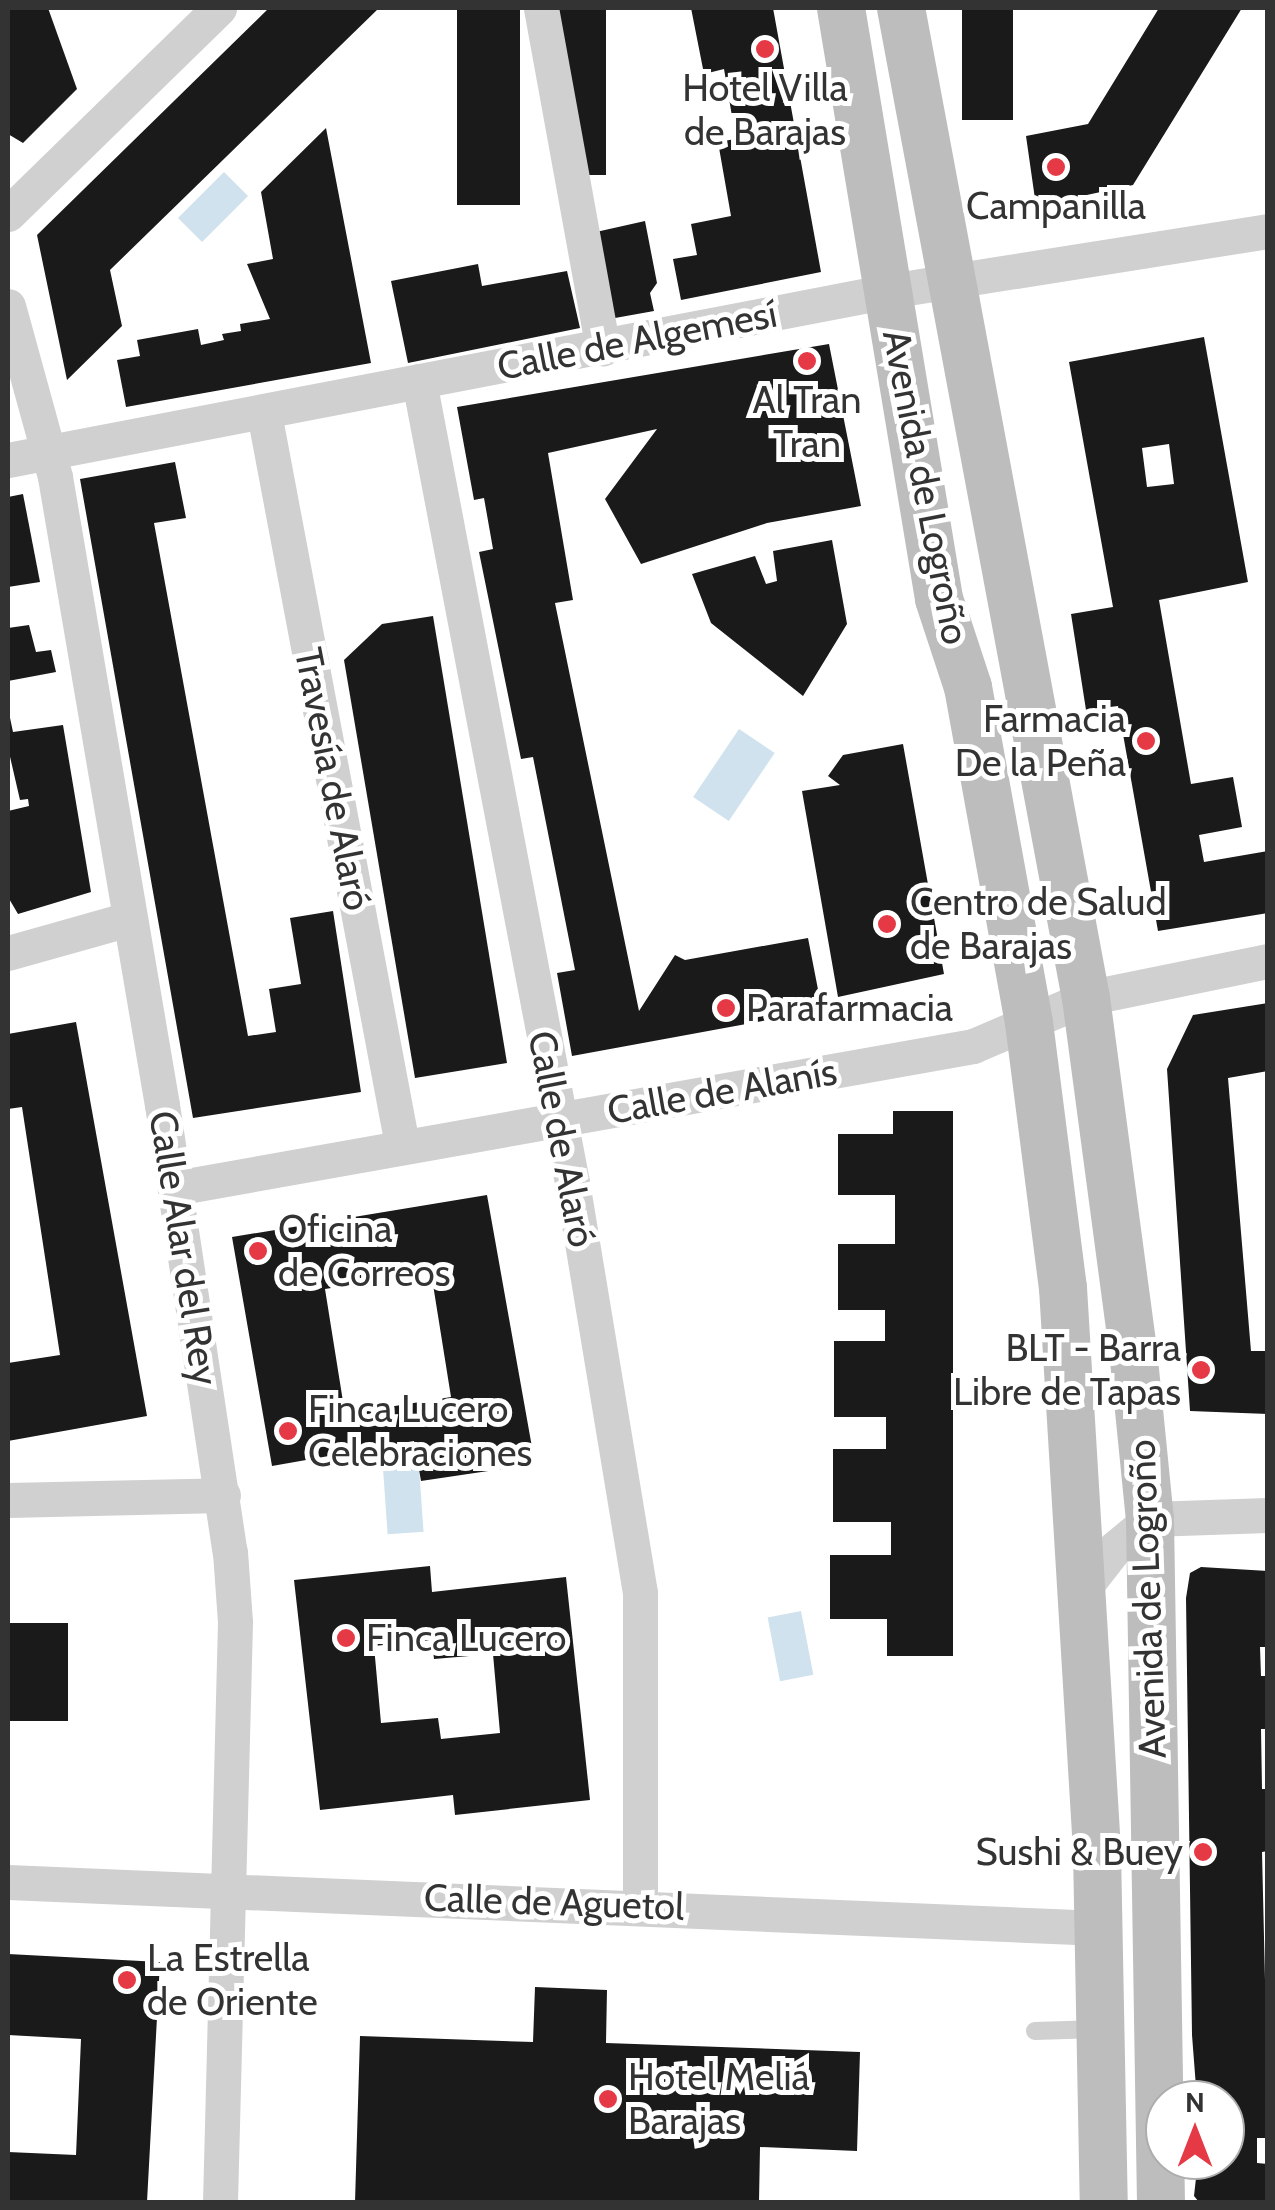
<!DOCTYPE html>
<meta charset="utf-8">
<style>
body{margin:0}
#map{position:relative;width:1275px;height:2210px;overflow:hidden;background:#fff;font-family:Cabin,sans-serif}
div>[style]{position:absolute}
.water>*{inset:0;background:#cfe2ee;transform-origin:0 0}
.building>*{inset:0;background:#1a1a1a;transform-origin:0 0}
.lane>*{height:18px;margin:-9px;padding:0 9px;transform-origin:9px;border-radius:9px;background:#d0d0d0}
.street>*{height:35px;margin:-17.5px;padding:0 17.5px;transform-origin:17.5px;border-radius:17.5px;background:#d0d0d0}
.secondary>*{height:48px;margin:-24px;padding:0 24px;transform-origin:24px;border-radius:24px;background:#bdbdbd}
.dots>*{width:28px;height:28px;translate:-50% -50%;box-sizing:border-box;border:5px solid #fff;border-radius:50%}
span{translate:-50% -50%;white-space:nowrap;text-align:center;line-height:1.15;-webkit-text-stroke:10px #fff;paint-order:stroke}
.poi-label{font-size:38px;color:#333}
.right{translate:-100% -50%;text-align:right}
.left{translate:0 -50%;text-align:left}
.street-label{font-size:38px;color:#333}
.frame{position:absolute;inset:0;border:10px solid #333;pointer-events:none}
.north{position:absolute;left:1145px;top:2080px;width:100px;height:100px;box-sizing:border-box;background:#fff;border:2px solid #adadad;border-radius:50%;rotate:0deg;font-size:28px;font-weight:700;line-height:40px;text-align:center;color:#333}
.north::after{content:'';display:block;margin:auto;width:35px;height:45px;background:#e63946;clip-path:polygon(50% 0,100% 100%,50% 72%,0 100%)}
</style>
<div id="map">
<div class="water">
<i style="left:224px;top:172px;width:34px;height:65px;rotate:45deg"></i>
<i style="left:739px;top:729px;width:43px;height:82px;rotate:34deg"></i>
<i style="left:419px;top:1467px;width:65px;height:36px;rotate:86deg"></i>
<i style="left:801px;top:1611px;width:65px;height:34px;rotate:79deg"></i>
</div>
<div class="building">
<i style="clip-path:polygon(8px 8px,48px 8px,77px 89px,23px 143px,8px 134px)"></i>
<i style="clip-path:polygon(269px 8px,379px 8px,110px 270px,122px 326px,67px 380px,37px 235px)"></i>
<i style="left:457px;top:8px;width:63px;height:197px"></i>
<i style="left:555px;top:8px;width:51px;height:167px"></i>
<i style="clip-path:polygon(691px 8px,773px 8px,821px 272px,681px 300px,673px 259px,697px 255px,691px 224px,731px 216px,718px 142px,787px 130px,735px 134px,724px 69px,704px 74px)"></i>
<i style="left:962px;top:8px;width:51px;height:112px"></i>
<i style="clip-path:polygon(1159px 8px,1242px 8px,1133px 185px,1036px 206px,1026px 136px,1088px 124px)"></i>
<i style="clip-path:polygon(326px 128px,371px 363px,126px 407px,117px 360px,140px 356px,137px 340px,198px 329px,201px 345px,224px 340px,222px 334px,241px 331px,240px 324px,270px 319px,247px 264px,273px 259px,261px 192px)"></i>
<i style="clip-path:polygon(645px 221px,657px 283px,650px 293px,654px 311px,615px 318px,596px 232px)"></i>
<i style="clip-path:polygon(478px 264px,482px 286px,567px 271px,580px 328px,408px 363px,391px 281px)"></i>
<i style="clip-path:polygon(evenodd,1204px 337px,1248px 582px,1159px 600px,1191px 784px,1233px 777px,1242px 827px,1199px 835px,1204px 862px,1268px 851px,1268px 913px,1158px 931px,1118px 706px,1086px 710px,1071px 614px,1113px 607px,1069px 362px,1204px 337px,1169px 444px,1174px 484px,1147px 487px,1142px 448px,1169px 444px)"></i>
<i style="clip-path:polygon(829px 344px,861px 506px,767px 523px,641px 564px,605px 499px,657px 429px,548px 453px,573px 600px,555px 603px,639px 1011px,675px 955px,685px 960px,808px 938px,822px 1010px,572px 1056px,557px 973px,575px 970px,533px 757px,521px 759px,479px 552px,493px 549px,484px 498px,474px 500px,457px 407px)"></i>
<i style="clip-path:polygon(175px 462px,186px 518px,154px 523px,248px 1036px,276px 1032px,269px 989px,301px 984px,290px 918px,333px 911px,361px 1092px,193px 1118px,80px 479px)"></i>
<i style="clip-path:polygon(23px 494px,40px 582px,8px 587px,8px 497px)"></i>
<i style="clip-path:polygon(832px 540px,847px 624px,803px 696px,711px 623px,692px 574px,755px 556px,766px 584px,777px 581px,773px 551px)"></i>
<i style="clip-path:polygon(433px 616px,507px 1063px,415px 1078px,344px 660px,382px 624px)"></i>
<i style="clip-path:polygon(29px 625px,36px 652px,51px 650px,56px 672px,8px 681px,8px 628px)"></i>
<i style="clip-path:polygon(9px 713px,13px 732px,63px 725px,91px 892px,18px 914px,8px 897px,8px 811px,29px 806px,28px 799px,20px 800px,8px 748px)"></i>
<i style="clip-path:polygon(903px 744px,944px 974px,838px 997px,802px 791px,840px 785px,828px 776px,843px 755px)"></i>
<i style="clip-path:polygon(1268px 1003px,1268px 1071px,1228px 1078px,1251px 1351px,1268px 1351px,1268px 1414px,1190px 1411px,1167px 1069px,1193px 1015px)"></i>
<i style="clip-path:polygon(76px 1022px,147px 1416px,8px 1441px,8px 1363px,60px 1355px,22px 1107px,8px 1109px,8px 1034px)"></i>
<i style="clip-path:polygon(893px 1111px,953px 1111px,953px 1656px,887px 1656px,887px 1619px,830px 1619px,830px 1555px,891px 1555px,891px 1522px,833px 1522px,833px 1449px,886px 1449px,886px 1417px,834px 1417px,834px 1341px,885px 1341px,885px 1310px,838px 1310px,838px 1244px,895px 1244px,895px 1195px,838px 1195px,838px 1134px,893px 1134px)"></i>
<i style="clip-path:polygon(evenodd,487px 1195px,535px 1464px,421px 1481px,414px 1441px,272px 1466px,232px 1237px,487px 1195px,431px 1272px,451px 1397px,345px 1414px,325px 1289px,431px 1272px)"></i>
<i style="clip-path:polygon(evenodd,430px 1566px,432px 1592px,566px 1577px,590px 1800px,455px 1815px,453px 1795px,320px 1810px,294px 1580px,430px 1566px,432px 1640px,434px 1659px,493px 1654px,500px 1733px,441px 1739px,438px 1718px,381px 1723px,374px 1646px,432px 1640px)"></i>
<i style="clip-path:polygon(1201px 1567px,1268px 1571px,1268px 1647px,1260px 1647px,1261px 1676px,1268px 1676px,1268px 1729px,1261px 1729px,1262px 1789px,1268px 1789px,1268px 1851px,1262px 1852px,1268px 2108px,1265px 2138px,1257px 2138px,1257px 2163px,1268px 2164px,1268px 2202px,1199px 2202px,1194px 2196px,1198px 2160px,1225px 2160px,1225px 2100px,1197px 2100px,1192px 2035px,1186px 1598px,1190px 1573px)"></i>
<i style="left:8px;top:1623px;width:60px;height:98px"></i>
<i style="clip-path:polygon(8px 1954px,160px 1962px,147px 2202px,8px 2202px,8px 2152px,76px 2155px,81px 2039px,8px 2035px)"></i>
<i style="clip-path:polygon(535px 1987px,607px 1990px,606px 2043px,860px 2052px,857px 2151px,760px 2147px,759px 2202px,355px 2202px,360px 2036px,533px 2042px)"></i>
</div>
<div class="lane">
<i style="left:1035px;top:2031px;width:64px;rotate:-1.8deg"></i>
</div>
<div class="street">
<i style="left:541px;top:8px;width:346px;rotate:79.7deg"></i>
<i style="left:8px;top:214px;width:295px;rotate:-44.3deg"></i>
<i style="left:8px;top:306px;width:177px;rotate:74.6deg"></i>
<i style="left:55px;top:477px;width:637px;rotate:80.33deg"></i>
<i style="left:162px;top:1105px;width:452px;rotate:81.4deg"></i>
<i style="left:230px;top:1552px;width:70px;rotate:85.9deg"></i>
<i style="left:235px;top:1622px;width:580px;rotate:91.48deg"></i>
<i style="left:419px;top:381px;width:815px;rotate:79.19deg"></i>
<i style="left:572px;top:1182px;width:417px;rotate:80.6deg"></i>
<i style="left:640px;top:1593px;width:312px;rotate:90deg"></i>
<i style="left:264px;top:413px;width:745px;rotate:79.32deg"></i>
<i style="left:8px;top:460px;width:897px;rotate:-10.86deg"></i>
<i style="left:889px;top:291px;width:384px;rotate:-9deg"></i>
<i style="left:8px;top:953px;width:126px;rotate:-15.7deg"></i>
<i style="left:175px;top:1188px;width:811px;rotate:-10.09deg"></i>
<i style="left:973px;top:1046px;width:123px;rotate:-23deg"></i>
<i style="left:1086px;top:998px;width:186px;rotate:-11.5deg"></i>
<i style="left:8px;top:1500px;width:215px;rotate:-1.3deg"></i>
<i style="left:1083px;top:1589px;width:52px;rotate:-52deg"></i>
<i style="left:1115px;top:1548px;width:45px;rotate:-39.6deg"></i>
<i style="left:1150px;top:1519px;width:118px;rotate:-1.9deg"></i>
<i style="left:8px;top:1882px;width:1093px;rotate:2.41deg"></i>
</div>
<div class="secondary">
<i style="left:841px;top:8px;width:599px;rotate:80.58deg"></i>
<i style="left:939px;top:599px;width:93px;rotate:71.8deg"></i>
<i style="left:968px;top:687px;width:341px;rotate:79.7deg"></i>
<i style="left:1029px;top:1023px;width:267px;rotate:82.7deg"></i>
<i style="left:1063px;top:1288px;width:564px;rotate:86.54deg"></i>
<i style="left:1097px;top:1851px;width:351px;rotate:88.9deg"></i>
<i style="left:901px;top:8px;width:1007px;rotate:79.42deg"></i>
<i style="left:1086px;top:998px;width:365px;rotate:82.4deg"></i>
<i style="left:1134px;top:1360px;width:160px;rotate:84.3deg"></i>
<i style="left:1150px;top:1519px;width:683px;rotate:89.08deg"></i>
</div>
<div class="dots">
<i style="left:765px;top:49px;background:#e63946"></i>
<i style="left:1056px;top:167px;background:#e63946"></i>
<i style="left:807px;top:361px;background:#e63946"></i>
<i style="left:1146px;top:741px;background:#e63946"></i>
<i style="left:887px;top:924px;background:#e63946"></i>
<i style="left:726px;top:1008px;background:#e63946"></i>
<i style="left:258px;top:1251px;background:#e63946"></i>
<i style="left:1201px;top:1370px;background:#e63946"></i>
<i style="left:288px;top:1431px;background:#e63946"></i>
<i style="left:346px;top:1638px;background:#e63946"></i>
<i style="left:1203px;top:1852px;background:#e63946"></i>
<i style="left:127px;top:1980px;background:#e63946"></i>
<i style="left:608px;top:2099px;background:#e63946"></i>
</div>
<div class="poi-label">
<span style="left:765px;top:110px">Hotel Villa<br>de Barajas</span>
<span style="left:1056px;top:206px">Campanilla</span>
<span style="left:807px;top:422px">Al Tran<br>Tran</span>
<span class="right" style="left:1126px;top:741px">Farmacia<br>De la Peña</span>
<span class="left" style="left:910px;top:924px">Centro de Salud<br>de Barajas</span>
<span class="left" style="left:746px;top:1008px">Parafarmacia</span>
<span class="left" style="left:278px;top:1251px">Oficina<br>de Correos</span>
<span class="right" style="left:1181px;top:1370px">BLT - Barra<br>Libre de Tapas</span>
<span class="left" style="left:308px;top:1431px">Finca Lucero<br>Celebraciones</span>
<span class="left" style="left:366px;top:1638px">Finca Lucero</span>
<span class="right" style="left:1183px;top:1852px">Sushi &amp; Buey</span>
<span class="left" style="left:147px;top:1980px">La Estrella<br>de Oriente</span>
<span class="left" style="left:628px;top:2099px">Hotel Meliá<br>Barajas</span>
</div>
<div class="street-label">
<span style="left:637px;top:340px;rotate:-11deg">Calle de Algemesí</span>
<span style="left:926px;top:487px;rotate:79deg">Avenida de Logroño</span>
<span style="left:333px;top:779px;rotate:79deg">Travesía de Alaró</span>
<span style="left:722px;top:1091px;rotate:-10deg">Calle de Alanís</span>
<span style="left:562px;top:1139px;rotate:79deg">Calle de Alaró</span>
<span style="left:184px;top:1248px;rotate:81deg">Calle Alar del Rey</span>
<span style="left:1147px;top:1599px;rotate:-92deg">Avenida de Logroño</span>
<span style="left:554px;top:1902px;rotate:2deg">Calle de Aguetol</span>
</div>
<div class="frame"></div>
<div class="north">N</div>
</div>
